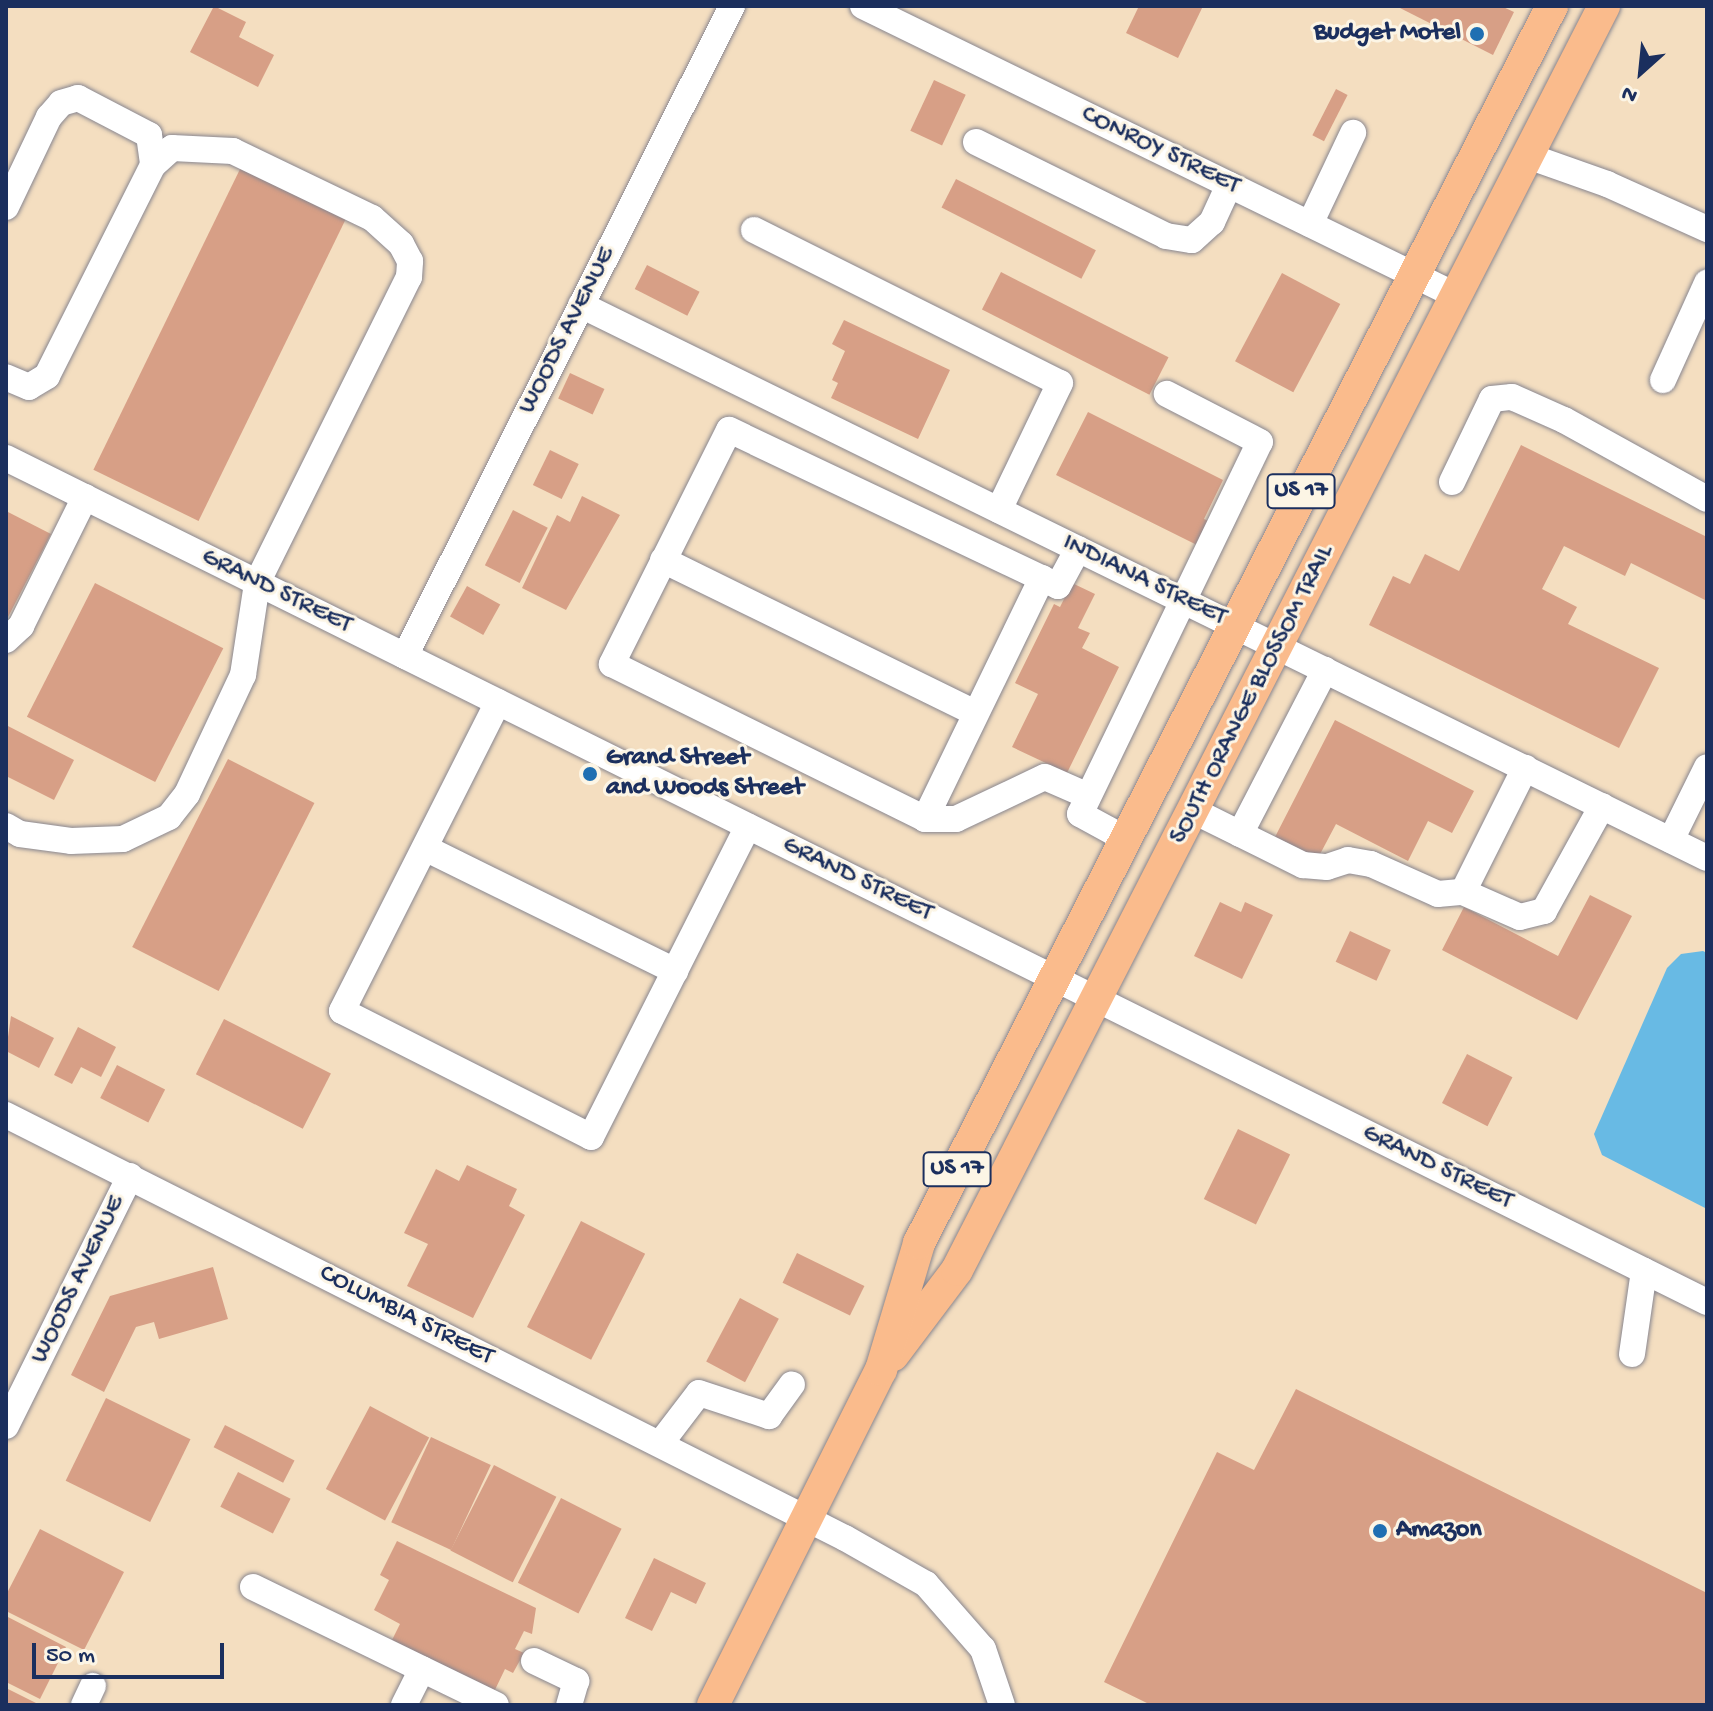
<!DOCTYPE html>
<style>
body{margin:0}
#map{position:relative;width:1713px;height:1711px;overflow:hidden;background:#f4dec0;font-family:"Gochi Hand",sans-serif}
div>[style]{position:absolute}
.water>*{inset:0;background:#68bae4}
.building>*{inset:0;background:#d79f86;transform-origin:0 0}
.roads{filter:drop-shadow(0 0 2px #88868f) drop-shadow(0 0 2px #88868f)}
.minor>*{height:26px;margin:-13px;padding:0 13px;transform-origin:13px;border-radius:13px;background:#fff}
.major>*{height:32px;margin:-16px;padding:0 16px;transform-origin:16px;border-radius:16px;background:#fabb8c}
.dots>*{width:22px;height:22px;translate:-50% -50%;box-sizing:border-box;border:4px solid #fcf5e5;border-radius:50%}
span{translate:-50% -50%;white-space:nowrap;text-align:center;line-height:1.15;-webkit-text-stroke:6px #fcf5e5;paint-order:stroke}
.shield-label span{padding:2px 6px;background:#fcf5e5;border:2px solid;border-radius:6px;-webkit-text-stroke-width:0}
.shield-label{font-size:24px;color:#1b2f5e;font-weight:700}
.poi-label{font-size:26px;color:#1b2f5e;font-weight:700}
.right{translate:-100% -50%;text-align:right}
.left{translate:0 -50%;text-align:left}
.street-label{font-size:26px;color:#1b2f5e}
.frame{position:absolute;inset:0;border:8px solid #1b2f5e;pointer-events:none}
.north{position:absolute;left:1601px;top:32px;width:80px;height:80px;-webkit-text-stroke:6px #fcf5e5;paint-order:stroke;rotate:207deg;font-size:22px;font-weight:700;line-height:32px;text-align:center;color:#1b2f5e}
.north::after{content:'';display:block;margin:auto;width:28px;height:36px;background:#1b2f5e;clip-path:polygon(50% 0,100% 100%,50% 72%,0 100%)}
.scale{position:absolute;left:32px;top:1643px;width:192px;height:36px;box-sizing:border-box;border:4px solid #1b2f5e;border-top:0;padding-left:10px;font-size:24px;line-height:28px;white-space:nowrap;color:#1b2f5e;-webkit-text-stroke:6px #fcf5e5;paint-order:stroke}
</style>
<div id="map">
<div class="water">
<i style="clip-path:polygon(1703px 951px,1707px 953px,1707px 1209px,1602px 1155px,1594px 1134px,1667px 968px,1681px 954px)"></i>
</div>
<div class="building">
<i style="clip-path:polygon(214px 6px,246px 22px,239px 37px,274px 55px,258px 87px,190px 52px)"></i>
<i style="clip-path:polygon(1139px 6px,1203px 6px,1178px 58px,1126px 33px)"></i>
<i style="clip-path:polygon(1396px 6px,1501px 6px,1514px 12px,1493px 55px)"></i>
<i style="left:934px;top:80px;width:35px;height:56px;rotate:25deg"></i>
<i style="left:1336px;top:89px;width:13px;height:52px;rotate:27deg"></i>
<i style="left:242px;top:165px;width:117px;height:339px;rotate:26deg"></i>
<i style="left:956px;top:179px;width:157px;height:32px;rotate:27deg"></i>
<i style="left:647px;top:265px;width:59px;height:27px;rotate:27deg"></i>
<i style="left:1001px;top:272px;width:188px;height:42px;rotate:27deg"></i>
<i style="left:1282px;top:273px;width:66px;height:100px;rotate:28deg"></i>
<i style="clip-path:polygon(844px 320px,950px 370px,918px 439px,831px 398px,838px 383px,832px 380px,845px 351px,832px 344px)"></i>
<i style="left:570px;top:373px;width:38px;height:28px;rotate:25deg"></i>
<i style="clip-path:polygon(1088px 412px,1223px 480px,1204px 519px,1211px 522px,1199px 546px,1056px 475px)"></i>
<i style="clip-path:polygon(1521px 445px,1707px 537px,1707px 601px,1631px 563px,1625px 576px,1564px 546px,1542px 589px,1577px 607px,1568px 624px,1659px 668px,1619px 748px,1369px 625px,1393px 576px,1410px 584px,1425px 554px,1459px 571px)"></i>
<i style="left:550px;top:450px;width:32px;height:39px;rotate:26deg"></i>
<i style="clip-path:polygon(582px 496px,620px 515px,566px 610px,522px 588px,557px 515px,570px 522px)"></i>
<i style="left:513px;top:510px;width:39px;height:62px;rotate:27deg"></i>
<i style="clip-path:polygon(6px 511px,51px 534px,6px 621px)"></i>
<i style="left:95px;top:583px;width:144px;height:150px;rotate:27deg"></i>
<i style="clip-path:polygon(1072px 583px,1095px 594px,1078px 628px,1090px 633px,1082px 648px,1119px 667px,1067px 773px,1012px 747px,1038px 694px,1015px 683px,1054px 604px,1060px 607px)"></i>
<i style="left:467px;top:586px;width:38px;height:35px;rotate:29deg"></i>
<i style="clip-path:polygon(1335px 720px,1474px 791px,1452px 833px,1428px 821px,1408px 861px,1336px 824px,1318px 858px,1275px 837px)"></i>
<i style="clip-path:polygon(6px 725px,74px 760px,54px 800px,6px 776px)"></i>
<i style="left:228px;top:759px;width:97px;height:211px;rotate:27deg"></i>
<i style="clip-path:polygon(1590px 895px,1632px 916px,1577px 1020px,1442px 950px,1464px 907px,1558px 956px)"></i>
<i style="clip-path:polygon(1220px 902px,1241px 912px,1245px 902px,1273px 915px,1242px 979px,1194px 956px)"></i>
<i style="left:1350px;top:931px;width:45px;height:34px;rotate:25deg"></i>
<i style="clip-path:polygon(11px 1016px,54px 1038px,39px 1068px,6px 1051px)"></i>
<i style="left:224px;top:1019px;width:120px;height:62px;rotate:27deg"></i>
<i style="clip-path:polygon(78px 1027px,116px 1047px,101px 1077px,81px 1067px,72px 1084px,54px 1075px)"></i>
<i style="left:1467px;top:1054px;width:51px;height:55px;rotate:27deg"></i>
<i style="left:117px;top:1065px;width:54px;height:37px;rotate:27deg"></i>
<i style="left:1238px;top:1129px;width:58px;height:78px;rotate:26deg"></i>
<i style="clip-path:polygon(467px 1165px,517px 1189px,509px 1206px,525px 1215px,473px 1318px,407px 1286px,428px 1244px,404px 1233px,436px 1169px,459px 1181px)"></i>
<i style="left:581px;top:1221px;width:72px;height:119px;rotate:27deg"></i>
<i style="left:797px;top:1253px;width:75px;height:33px;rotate:26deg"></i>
<i style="clip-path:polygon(213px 1267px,228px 1319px,159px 1339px,154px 1322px,136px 1327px,104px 1392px,71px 1375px,110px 1296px)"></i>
<i style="left:740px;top:1298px;width:44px;height:72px;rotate:28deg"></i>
<i style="clip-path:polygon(1296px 1389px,1707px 1593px,1707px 1705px,1151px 1705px,1104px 1682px,1217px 1452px,1254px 1470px)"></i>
<i style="left:106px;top:1398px;width:94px;height:92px;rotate:26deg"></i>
<i style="left:370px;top:1406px;width:67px;height:94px;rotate:28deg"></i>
<i style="left:225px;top:1425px;width:78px;height:25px;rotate:27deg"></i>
<i style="left:431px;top:1437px;width:66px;height:94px;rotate:25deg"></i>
<i style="left:494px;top:1465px;width:70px;height:96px;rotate:27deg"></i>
<i style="left:238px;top:1472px;width:59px;height:39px;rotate:27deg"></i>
<i style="left:561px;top:1498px;width:68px;height:95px;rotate:27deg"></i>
<i style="clip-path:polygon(40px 1529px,124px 1572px,84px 1650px,6px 1611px,6px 1595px)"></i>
<i style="clip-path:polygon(397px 1541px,536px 1608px,532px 1634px,524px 1631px,515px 1649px,524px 1653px,513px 1673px,505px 1669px,492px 1696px,390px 1644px,400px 1624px,374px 1610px,389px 1580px,380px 1575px)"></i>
<i style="clip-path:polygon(654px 1558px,706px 1583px,696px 1604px,671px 1592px,652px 1631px,625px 1618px)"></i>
<i style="clip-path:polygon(6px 1616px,66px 1647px,40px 1699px,6px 1682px)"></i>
<i style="clip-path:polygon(6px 1688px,40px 1705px,6px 1705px)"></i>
</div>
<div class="roads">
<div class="minor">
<i style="left:863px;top:6px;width:661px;rotate:26.02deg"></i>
<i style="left:976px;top:142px;width:212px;rotate:26.3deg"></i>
<i style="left:1166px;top:236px;width:26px;rotate:9deg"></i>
<i style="left:1192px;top:240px;width:27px;rotate:-42deg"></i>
<i style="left:1212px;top:222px;width:41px;rotate:-65.3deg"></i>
<i style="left:1528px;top:156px;width:84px;rotate:19.5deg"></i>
<i style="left:1607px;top:184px;width:110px;rotate:24.2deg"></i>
<i style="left:6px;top:207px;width:100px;rotate:-64.5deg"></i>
<i style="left:49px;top:117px;width:18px;rotate:-49deg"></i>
<i style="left:61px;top:103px;width:18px;rotate:-16deg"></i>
<i style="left:78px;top:98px;width:80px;rotate:27.5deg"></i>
<i style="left:149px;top:135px;width:30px;rotate:82deg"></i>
<i style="left:153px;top:165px;width:236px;rotate:116.7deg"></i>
<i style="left:47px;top:376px;width:21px;rotate:149deg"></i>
<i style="left:29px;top:387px;width:25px;rotate:-157deg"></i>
<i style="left:1310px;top:224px;width:101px;rotate:-64.7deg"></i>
<i style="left:754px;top:230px;width:342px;rotate:26.6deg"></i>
<i style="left:1060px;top:383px;width:141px;rotate:115.7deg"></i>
<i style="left:581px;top:305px;width:1254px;rotate:26.16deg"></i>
<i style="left:1663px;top:380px;width:107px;rotate:-65.6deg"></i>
<i style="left:6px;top:458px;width:1899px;rotate:26.39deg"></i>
<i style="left:1452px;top:482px;width:92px;rotate:-64.3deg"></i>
<i style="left:1492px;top:399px;width:20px;rotate:-6deg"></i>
<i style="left:1512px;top:397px;width:57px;rotate:23.9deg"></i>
<i style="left:1564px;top:420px;width:163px;rotate:28.9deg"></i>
<i style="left:1078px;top:549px;width:42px;rotate:118.4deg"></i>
<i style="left:1058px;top:586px;width:364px;rotate:-154.6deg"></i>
<i style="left:729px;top:430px;width:262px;rotate:116.6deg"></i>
<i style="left:612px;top:664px;width:349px;rotate:26.3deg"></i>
<i style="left:925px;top:819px;width:31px"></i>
<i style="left:956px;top:819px;width:98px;rotate:-25.3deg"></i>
<i style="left:1045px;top:777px;width:47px;rotate:23.8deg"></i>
<i style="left:663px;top:560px;width:348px;rotate:26.1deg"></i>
<i style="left:6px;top:640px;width:21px;rotate:-43deg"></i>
<i style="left:21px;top:626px;width:144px;rotate:-63.6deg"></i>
<i style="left:405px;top:656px;width:728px;rotate:-63.29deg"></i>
<i style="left:498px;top:702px;width:346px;rotate:116.8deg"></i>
<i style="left:342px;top:1011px;width:279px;rotate:26.8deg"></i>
<i style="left:591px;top:1137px;width:348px;rotate:-63.2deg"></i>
<i style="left:1194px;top:811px;width:122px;rotate:26.4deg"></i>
<i style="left:1303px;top:865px;width:24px;rotate:5deg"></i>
<i style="left:1327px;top:867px;width:22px;rotate:-18deg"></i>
<i style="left:1348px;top:860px;width:23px;rotate:10deg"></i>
<i style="left:1371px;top:864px;width:73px;rotate:24.1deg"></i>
<i style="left:1438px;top:894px;width:25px;rotate:-5deg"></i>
<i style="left:1463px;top:892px;width:62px;rotate:23.7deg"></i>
<i style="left:1520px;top:917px;width:25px;rotate:-14deg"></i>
<i style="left:1544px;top:911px;width:120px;rotate:-61.1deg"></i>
<i style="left:925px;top:819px;width:268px;rotate:-64.1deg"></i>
<i style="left:6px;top:826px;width:16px;rotate:30deg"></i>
<i style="left:20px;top:834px;width:51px;rotate:7.8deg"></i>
<i style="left:71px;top:841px;width:52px;rotate:-2.2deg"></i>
<i style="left:123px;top:839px;width:51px;rotate:-25.6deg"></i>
<i style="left:169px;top:817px;width:29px;rotate:-52deg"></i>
<i style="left:187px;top:794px;width:132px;rotate:-64.8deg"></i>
<i style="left:243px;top:675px;width:93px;rotate:-81.3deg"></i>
<i style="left:257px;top:583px;width:342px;rotate:-63.6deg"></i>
<i style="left:409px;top:277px;width:16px;rotate:-86deg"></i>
<i style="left:410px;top:261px;width:19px;rotate:-118deg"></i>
<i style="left:401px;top:244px;width:39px;rotate:-138deg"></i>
<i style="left:372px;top:218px;width:154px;rotate:-154.3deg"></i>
<i style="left:233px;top:151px;width:61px;rotate:-177.2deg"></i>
<i style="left:172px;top:148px;width:25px;rotate:138deg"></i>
<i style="left:1240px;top:834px;width:185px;rotate:-62.6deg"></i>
<i style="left:1124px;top:838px;width:50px;rotate:-151.4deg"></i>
<i style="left:1080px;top:814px;width:413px;rotate:-64.2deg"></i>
<i style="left:1260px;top:442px;width:105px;rotate:-152.7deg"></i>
<i style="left:1671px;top:840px;width:81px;rotate:-63.7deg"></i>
<i style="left:425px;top:848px;width:279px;rotate:26.2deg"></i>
<i style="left:1463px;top:892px;width:139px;rotate:-63.4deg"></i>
<i style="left:6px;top:1115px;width:940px;rotate:26.76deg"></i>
<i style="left:845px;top:1538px;width:93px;rotate:29.6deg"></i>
<i style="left:926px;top:1584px;width:86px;rotate:48.8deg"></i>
<i style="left:983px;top:1649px;width:59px;rotate:71.3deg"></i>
<i style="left:1632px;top:1354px;width:84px;rotate:-81.8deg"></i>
<i style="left:6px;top:1426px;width:279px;rotate:-63.6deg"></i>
<i style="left:660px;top:1444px;width:64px;rotate:-52.6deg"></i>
<i style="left:699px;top:1393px;width:74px;rotate:18.2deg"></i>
<i style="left:769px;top:1416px;width:39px;rotate:-54deg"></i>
<i style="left:253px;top:1587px;width:270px;rotate:25.9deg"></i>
<i style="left:534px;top:1661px;width:47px;rotate:25.5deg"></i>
<i style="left:576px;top:1681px;width:25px;rotate:106deg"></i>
<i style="left:84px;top:1705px;width:21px;rotate:-65deg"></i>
<i style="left:404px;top:1705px;width:40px;rotate:-63.4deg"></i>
</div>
<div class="major">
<i style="left:893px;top:1355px;width:106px;rotate:-53deg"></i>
<i style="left:957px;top:1270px;width:1420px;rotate:-62.89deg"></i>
<i style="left:713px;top:1705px;width:375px;rotate:-63.4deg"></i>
<i style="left:881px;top:1370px;width:133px;rotate:-73.3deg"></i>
<i style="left:919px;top:1243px;width:1390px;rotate:-62.9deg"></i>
</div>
</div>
<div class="dots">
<i style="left:1477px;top:34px;background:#1f6fb2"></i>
<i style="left:590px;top:774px;background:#1f6fb2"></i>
<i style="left:1380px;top:1531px;background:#1f6fb2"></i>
</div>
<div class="shield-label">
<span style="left:1301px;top:491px">US 17</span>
<span style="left:957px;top:1169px">US 17</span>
</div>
<div class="poi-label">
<span class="right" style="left:1461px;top:34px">Budget Motel</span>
<span class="left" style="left:606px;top:774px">Grand Street<br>and Woods Street</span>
<span class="left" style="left:1396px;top:1531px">Amazon</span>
</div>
<div class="street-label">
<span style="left:1160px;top:151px;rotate:26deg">CONROY STREET</span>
<span style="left:568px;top:331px;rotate:-63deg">WOODS AVENUE</span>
<span style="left:1144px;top:581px;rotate:26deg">INDIANA STREET</span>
<span style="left:276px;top:592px;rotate:26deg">GRAND STREET</span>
<span style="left:1253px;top:695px;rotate:-63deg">SOUTH ORANGE BLOSSOM TRAIL</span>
<span style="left:857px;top:880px;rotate:26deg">GRAND STREET</span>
<span style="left:1437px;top:1168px;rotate:26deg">GRAND STREET</span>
<span style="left:79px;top:1280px;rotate:-64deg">WOODS AVENUE</span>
<span style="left:406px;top:1316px;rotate:27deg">COLUMBIA STREET</span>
</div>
<div class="frame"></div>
<div class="north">N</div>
<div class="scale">50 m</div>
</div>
